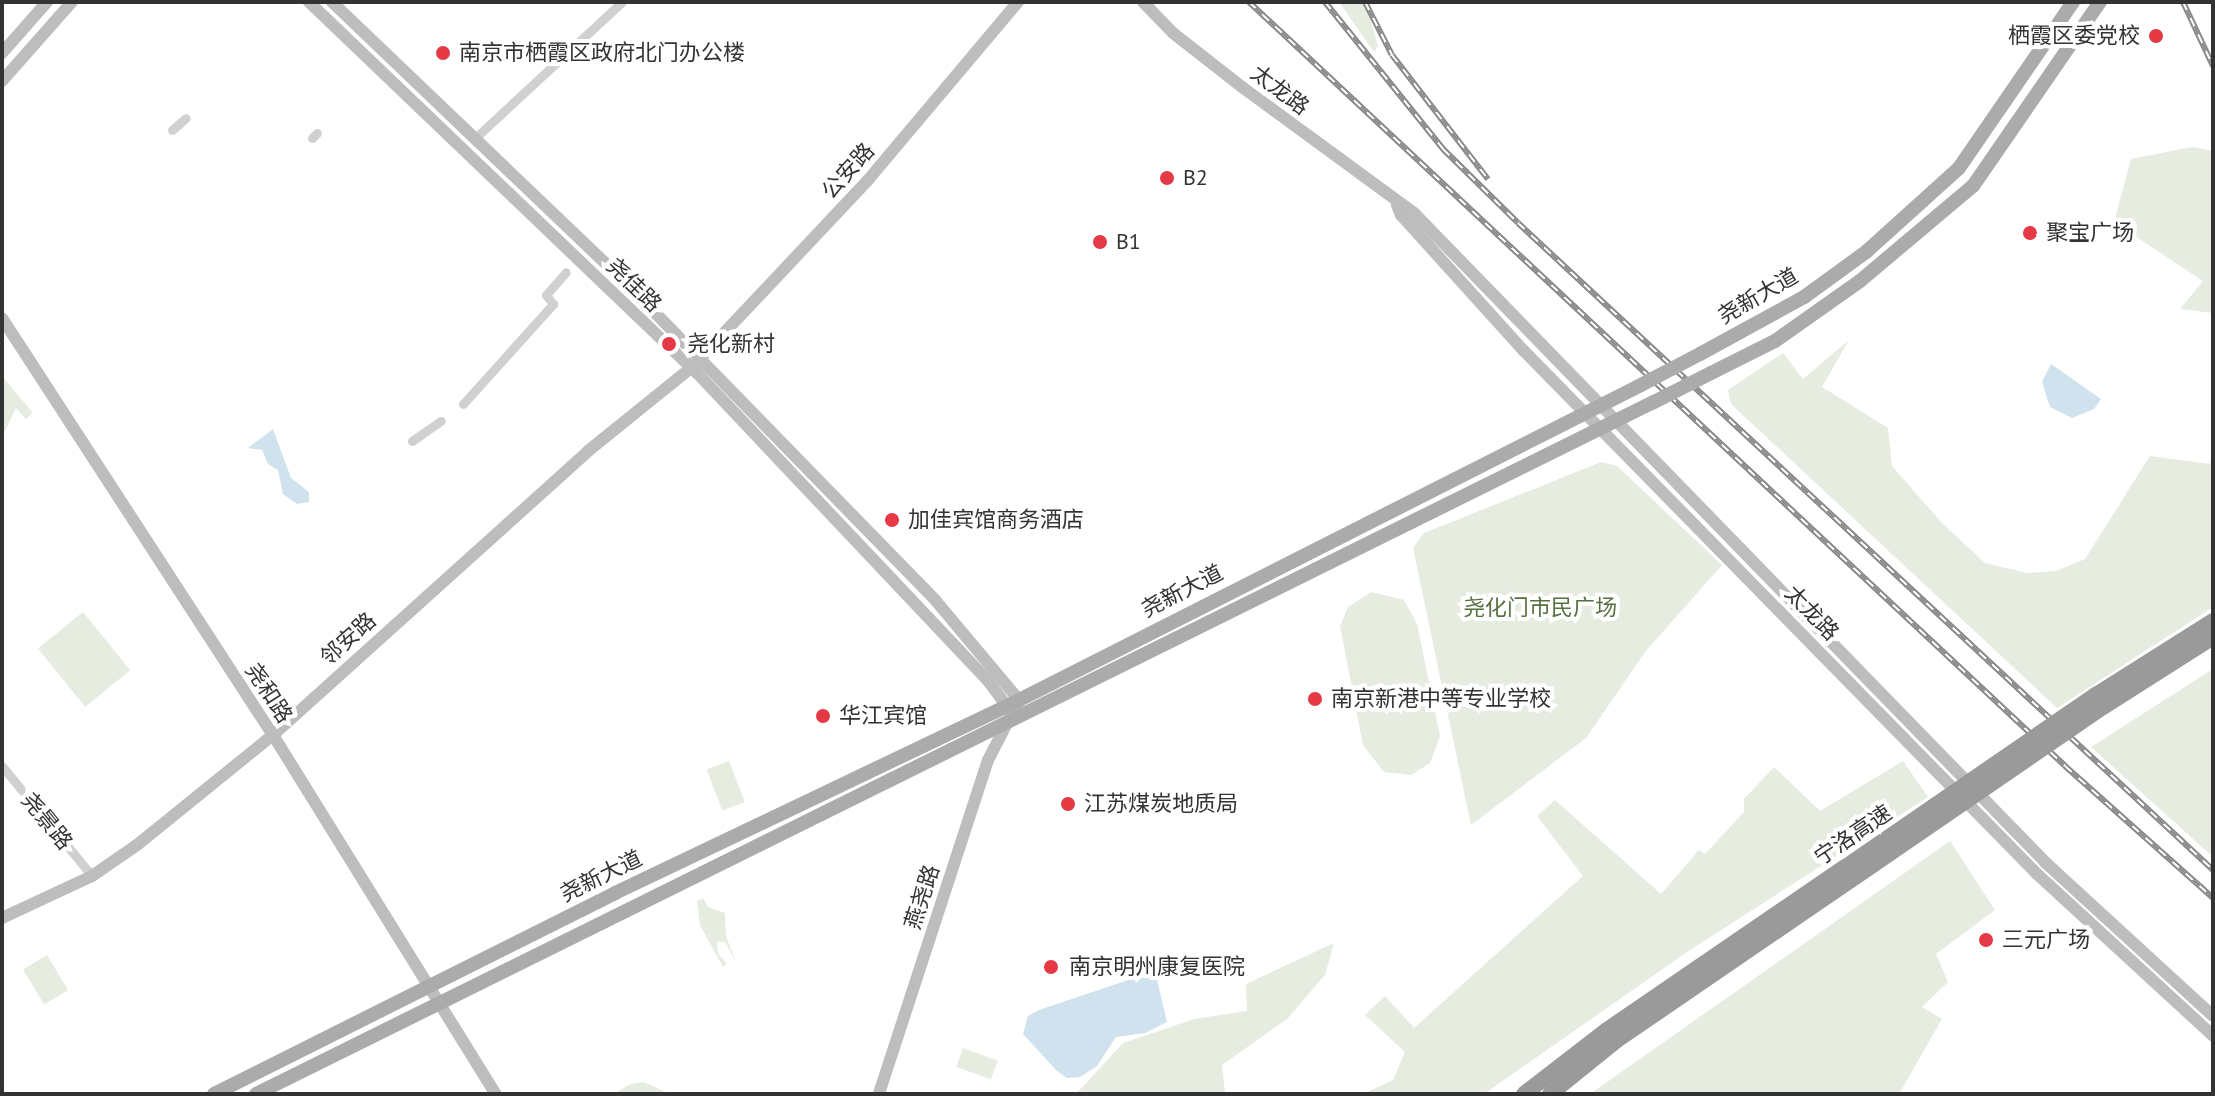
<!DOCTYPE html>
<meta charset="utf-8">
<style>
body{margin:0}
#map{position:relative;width:2215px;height:1096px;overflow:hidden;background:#fff;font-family:"PT Sans","Noto Sans SC",sans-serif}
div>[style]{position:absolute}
.green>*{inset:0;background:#e6ecdf;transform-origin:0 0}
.water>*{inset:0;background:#cfe2ee}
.street>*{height:9px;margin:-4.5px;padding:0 4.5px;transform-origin:4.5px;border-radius:4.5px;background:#d0d0d0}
.secondary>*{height:12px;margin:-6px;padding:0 6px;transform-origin:6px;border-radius:6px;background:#bdbdbd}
.primary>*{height:14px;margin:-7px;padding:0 7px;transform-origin:7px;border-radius:7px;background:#ababab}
.highway>*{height:16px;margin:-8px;padding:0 8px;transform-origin:8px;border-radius:8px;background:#9a9a9a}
.rail>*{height:6px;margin-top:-3px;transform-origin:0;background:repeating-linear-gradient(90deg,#fff 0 9px,#888 0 18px);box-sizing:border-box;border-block:2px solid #888}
.primary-bridge>*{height:14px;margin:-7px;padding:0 7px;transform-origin:7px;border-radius:7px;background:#ababab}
.highway-bridge>*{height:16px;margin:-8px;padding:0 8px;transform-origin:8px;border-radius:8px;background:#9a9a9a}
.dots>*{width:22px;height:22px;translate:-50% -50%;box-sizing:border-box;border:4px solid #fff;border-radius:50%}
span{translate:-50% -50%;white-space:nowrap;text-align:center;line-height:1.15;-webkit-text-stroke:8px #fff;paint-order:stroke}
.poi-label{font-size:22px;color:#333}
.right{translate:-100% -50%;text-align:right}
.left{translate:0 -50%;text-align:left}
.street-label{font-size:22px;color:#333}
.park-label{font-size:22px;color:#56703f}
.frame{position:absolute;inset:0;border:4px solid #333;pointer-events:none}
</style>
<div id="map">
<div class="green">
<i style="clip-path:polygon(1339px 2px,1366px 2px,1378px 47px,1374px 52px)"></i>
<i style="clip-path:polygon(2192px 147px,2213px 151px,2213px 313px,2180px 309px,2203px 281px,2114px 222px,2131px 159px)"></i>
<i style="clip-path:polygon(1849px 340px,1822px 387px,1888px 428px,1892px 466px,1942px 523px,1985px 563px,2027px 573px,2056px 571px,2085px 559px,2150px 456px,2210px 464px,2213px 449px,2213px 607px,2057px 708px,1731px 404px,1728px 390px,1783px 353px,1803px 379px)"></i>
<i style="clip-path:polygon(2px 376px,33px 413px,26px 419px,16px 408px,2px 437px)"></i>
<i style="clip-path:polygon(1601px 462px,1617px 466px,1722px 565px,1645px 652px,1586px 738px,1471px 825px,1413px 548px,1424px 533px)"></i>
<i style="clip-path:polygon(1371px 592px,1404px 600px,1417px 624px,1440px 736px,1430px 763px,1411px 775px,1384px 772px,1363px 745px,1340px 626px,1348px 607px)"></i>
<i style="left:83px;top:612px;width:75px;height:58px;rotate:51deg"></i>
<i style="clip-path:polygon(2213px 669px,2213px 857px,2091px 747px)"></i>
<i style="left:729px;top:761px;width:44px;height:24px;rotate:69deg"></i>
<i style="clip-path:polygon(1903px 761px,1928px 797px,1687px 952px,1484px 1094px,1363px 1094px,1393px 1080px,1405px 1052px,1365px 1015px,1385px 996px,1414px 1028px,1583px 876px,1537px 816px,1555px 800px,1661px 894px,1699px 850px,1705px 854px,1744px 812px,1744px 799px,1774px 767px,1820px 811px)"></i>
<i style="clip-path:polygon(1950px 841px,1995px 910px,1936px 954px,1948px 982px,1922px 1007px,1942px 1019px,1899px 1094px,1590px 1094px)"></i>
<i style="clip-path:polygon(703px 898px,708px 907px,725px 913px,726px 936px,736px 963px,726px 943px,717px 941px,718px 954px,727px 963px,723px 967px,700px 925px,697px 901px)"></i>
<i style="clip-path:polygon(1334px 943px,1325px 975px,1287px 1019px,1222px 1065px,1225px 1094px,1076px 1094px,1123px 1043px,1194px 1019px,1247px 1011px,1246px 984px)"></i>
<i style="left:47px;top:955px;width:41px;height:28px;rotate:59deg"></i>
<i style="left:963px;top:1048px;width:37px;height:20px;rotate:20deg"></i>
<i style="clip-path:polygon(644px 1082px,670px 1094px,613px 1094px,631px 1084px)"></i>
</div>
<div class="water">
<i style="clip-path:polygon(2051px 364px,2101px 399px,2094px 409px,2072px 418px,2050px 407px,2042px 382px)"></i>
<i style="clip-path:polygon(273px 429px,291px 478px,309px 492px,309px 502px,297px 504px,283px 494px,278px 470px,268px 464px,262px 450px,248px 448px)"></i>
<i style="clip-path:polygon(1155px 971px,1167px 1022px,1145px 1033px,1116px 1037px,1097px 1066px,1080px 1077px,1067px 1078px,1057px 1071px,1023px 1034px,1028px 1016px,1039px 1010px)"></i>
</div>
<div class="street">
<i style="left:172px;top:130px;width:18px;rotate:-41deg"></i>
<i style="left:312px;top:138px;width:7px;rotate:-45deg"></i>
<i style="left:475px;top:138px;width:200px;rotate:-42.8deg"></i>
<i style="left:463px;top:404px;width:135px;rotate:-48deg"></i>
<i style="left:553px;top:304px;width:11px;rotate:-128deg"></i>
<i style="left:546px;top:295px;width:30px;rotate:-49deg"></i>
<i style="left:412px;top:441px;width:35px;rotate:-35deg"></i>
<i style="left:2px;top:766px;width:142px;rotate:50.7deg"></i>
</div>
<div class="secondary">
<i style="left:309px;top:2px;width:537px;rotate:43.72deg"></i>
<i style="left:697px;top:373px;width:424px;rotate:46.6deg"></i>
<i style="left:988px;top:681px;width:40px;rotate:53deg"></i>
<i style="left:332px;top:2px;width:404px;rotate:43.7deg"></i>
<i style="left:624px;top:281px;width:447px;rotate:45.7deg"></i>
<i style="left:936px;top:601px;width:129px;rotate:50deg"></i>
<i style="left:1019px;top:700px;width:68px;rotate:117.3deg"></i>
<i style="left:988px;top:760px;width:351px;rotate:108.1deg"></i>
<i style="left:1143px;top:2px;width:43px;rotate:45.9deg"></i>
<i style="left:1173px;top:33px;width:88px;rotate:38deg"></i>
<i style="left:1242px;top:87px;width:213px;rotate:36.2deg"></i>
<i style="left:1414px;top:213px;width:907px;rotate:45.8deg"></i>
<i style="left:2046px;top:863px;width:226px;rotate:42.5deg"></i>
<i style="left:2px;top:53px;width:68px;rotate:-48.6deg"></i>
<i style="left:2px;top:81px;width:106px;rotate:-48.5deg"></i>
<i style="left:1397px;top:205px;width:11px;rotate:68deg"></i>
<i style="left:1401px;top:215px;width:183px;rotate:47.9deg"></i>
<i style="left:1524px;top:351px;width:731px;rotate:45.55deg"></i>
<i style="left:2036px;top:873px;width:241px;rotate:42.6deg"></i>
<i style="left:2px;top:318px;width:497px;rotate:57deg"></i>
<i style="left:273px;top:735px;width:423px;rotate:58.2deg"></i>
<i style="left:2px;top:918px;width:99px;rotate:-25deg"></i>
<i style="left:92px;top:876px;width:55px;rotate:-34.6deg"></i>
<i style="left:137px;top:845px;width:175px;rotate:-39deg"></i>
<i style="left:273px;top:735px;width:424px;rotate:-42deg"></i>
<i style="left:588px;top:451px;width:132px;rotate:-38.9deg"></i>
<i style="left:691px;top:368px;width:258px;rotate:-46.7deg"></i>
<i style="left:868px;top:180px;width:233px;rotate:-49.9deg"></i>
</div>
<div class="primary">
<i style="left:1700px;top:354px;width:119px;rotate:-28.7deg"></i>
<i style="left:1804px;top:297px;width:77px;rotate:-36deg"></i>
<i style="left:1866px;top:252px;width:125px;rotate:-42.1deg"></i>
<i style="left:1959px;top:168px;width:201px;rotate:-55.5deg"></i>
<i style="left:1711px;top:373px;width:72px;rotate:-26.6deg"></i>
<i style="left:1775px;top:341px;width:104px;rotate:-35.2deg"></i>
<i style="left:1860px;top:281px;width:148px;rotate:-40.1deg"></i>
<i style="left:1973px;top:186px;width:224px;rotate:-55.4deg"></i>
<i style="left:214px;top:1094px;width:449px;rotate:-26.6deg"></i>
<i style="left:615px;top:893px;width:448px;rotate:-25.5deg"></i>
<i style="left:1019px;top:700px;width:695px;rotate:-26.86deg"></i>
<i style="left:256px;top:1094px;width:1560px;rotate:-26.34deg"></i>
</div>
<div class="highway">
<i style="left:2096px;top:695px;width:138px;rotate:-32.3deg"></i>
<i style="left:2103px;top:707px;width:130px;rotate:-32.5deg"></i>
<i style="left:1524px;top:1094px;width:105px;rotate:-37.6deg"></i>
<i style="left:1607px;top:1030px;width:287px;rotate:-34.4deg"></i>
<i style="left:1550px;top:1094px;width:86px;rotate:-38.9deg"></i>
<i style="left:1617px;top:1040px;width:283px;rotate:-34.4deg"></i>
</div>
<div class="rail">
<i style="left:1249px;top:2px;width:1118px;rotate:43.11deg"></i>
<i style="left:2065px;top:766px;width:198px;rotate:41.7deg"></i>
<i style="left:1325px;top:2px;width:189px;rotate:51.2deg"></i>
<i style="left:1443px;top:149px;width:105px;rotate:44.6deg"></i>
<i style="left:1518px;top:223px;width:950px;rotate:42.95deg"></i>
<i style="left:1365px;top:2px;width:59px;rotate:63deg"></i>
<i style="left:1392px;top:55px;width:157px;rotate:52.3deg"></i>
<i style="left:2183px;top:2px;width:71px;rotate:64.9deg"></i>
</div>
<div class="primary-bridge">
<i style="left:1639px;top:386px;width:69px;rotate:-27.7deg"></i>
<i style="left:1654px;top:402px;width:64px;rotate:-27deg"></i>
</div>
<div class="highway-bridge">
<i style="left:1844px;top:868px;width:306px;rotate:-34.5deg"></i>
<i style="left:1851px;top:880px;width:306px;rotate:-34.5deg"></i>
</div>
<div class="dots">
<i style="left:2156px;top:36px;background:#e63946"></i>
<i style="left:443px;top:53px;background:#e63946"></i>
<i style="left:1167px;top:178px;background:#e63946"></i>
<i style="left:2030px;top:233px;background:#e63946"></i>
<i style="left:1100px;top:242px;background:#e63946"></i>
<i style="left:669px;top:344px;background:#e63946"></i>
<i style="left:892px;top:520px;background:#e63946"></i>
<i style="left:1315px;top:699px;background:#e63946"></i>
<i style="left:823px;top:716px;background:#e63946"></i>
<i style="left:1068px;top:804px;background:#e63946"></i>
<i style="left:1986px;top:940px;background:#e63946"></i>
<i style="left:1051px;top:967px;background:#e63946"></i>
</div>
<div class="poi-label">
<span class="right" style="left:2140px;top:36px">栖霞区委党校</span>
<span class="left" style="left:459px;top:53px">南京市栖霞区政府北门办公楼</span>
<span class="left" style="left:1183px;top:178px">B2</span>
<span class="left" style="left:2046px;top:233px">聚宝广场</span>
<span class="left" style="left:1116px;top:242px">B1</span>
<span class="left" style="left:687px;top:344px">尧化新村</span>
<span class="left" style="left:908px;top:520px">加佳宾馆商务酒店</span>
<span class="left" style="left:1331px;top:699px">南京新港中等专业学校</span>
<span class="left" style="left:839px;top:716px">华江宾馆</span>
<span class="left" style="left:1084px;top:804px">江苏煤炭地质局</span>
<span class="left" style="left:2002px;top:940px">三元广场</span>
<span class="left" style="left:1069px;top:967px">南京明州康复医院</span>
</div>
<div class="street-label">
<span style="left:1280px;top:90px;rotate:37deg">太龙路</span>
<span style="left:848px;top:171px;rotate:-48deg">公安路</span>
<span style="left:634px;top:285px;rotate:44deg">尧佳路</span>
<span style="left:1758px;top:296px;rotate:-30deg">尧新大道</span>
<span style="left:1182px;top:591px;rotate:-27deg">尧新大道</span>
<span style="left:1812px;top:613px;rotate:46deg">太龙路</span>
<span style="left:348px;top:639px;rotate:-42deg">邻安路</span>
<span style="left:269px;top:693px;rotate:57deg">尧和路</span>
<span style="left:47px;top:821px;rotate:51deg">尧景路</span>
<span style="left:1853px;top:835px;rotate:-34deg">宁洛高速</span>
<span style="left:601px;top:876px;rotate:-26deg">尧新大道</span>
<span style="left:922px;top:897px;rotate:-72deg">燕尧路</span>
</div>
<div class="park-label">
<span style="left:1540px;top:608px">尧化门市民广场</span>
</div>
<div class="frame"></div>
</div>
